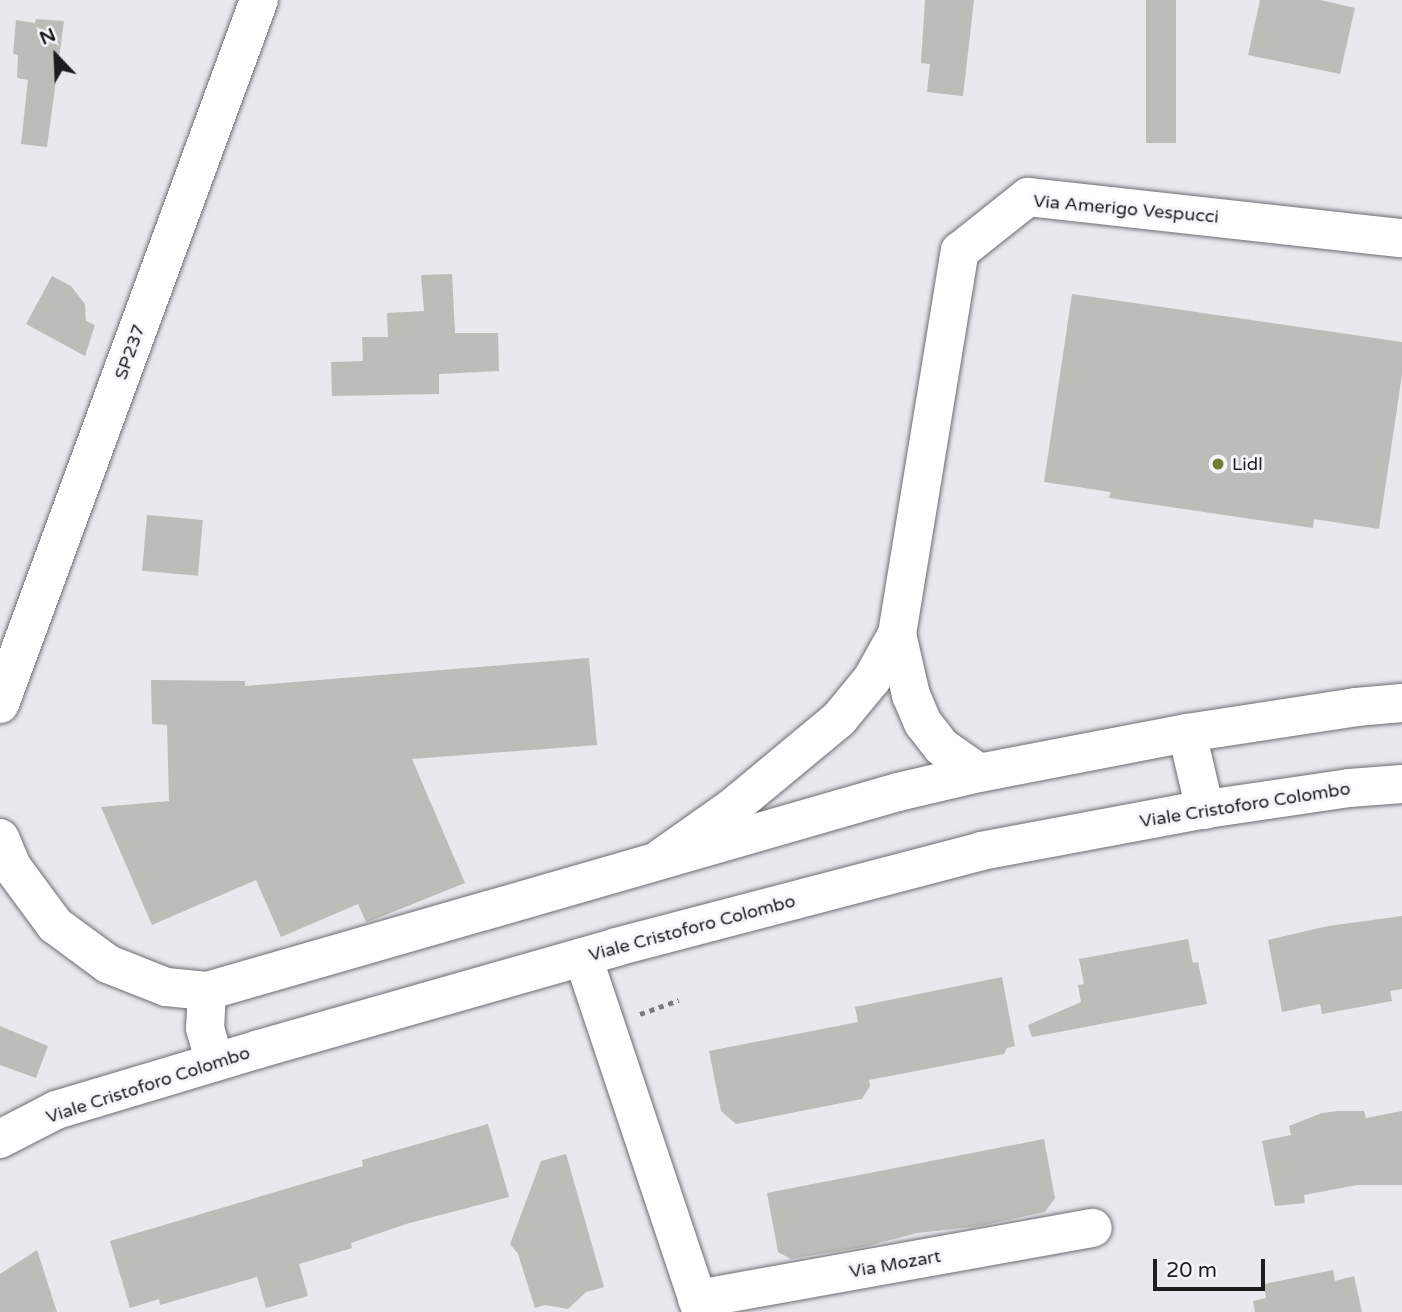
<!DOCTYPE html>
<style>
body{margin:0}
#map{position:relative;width:1402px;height:1312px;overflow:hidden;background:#e8e8ed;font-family:"Varela Round",sans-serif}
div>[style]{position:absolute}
.building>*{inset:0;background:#bbbdb8;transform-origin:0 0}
.path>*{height:4.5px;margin-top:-2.25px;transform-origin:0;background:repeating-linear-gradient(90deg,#7b7b7d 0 5px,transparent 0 10px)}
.roads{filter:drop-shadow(0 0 2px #6d6d71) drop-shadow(0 0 2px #6d6d71)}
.minor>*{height:38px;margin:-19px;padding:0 19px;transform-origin:19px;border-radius:19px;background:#fff}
.major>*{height:38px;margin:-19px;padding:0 19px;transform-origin:19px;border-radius:19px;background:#fff}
.dots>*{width:19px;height:19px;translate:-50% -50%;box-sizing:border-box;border:4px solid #f5f6fa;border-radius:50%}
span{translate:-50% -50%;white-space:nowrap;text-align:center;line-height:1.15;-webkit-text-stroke:6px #f5f6fa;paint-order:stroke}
.street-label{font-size:18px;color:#1d1d1e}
.poi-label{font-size:18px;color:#1d1d1e}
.left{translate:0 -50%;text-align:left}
.north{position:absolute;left:21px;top:21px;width:70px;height:70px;-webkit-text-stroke:5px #f5f6fa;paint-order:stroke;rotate:337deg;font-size:19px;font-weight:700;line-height:28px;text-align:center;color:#1d1d1e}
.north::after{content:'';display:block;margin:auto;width:24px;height:32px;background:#1d1d1e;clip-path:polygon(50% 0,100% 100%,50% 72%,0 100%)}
.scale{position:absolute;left:1153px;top:1259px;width:112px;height:32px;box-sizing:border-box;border:4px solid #1d1d1e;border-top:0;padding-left:9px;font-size:21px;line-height:24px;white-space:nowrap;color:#1d1d1e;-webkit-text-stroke:5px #f5f6fa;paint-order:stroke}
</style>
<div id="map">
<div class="building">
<i style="clip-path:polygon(925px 0,974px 0,963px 96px,927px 92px,930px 64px,921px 63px)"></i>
<i style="left:1146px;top:0;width:30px;height:143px"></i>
<i style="clip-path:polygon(1260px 0,1320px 0,1355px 8px,1340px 74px,1248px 55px)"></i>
<i style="clip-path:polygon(36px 19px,64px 21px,47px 147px,21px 144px,28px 80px,17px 78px,18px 55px,13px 54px,16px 20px,35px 23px)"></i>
<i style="clip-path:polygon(452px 274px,455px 333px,498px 333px,499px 371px,439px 374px,439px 394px,332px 396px,331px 362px,363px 361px,362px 337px,388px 337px,387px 313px,424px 311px,421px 275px)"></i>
<i style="clip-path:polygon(52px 276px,71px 286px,85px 304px,86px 321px,95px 325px,85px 356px,26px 324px)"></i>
<i style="clip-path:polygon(1072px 294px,1402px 342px,1402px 375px,1379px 529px,1314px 519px,1313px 528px,1109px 498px,1111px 492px,1044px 482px)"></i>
<i style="left:147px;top:515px;width:56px;height:56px;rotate:5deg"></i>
<i style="clip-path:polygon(589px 658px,597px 745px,412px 759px,465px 883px,373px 920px,366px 922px,358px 904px,281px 937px,256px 880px,152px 925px,101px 807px,169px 801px,167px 725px,152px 724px,151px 680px,245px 681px,245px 686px)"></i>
<i style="clip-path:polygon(1402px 916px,1402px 989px,1390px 991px,1392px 1001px,1322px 1014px,1320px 1004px,1282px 1012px,1268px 940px,1328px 926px)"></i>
<i style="clip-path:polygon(1188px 939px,1193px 963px,1198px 962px,1207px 1004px,1032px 1037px,1028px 1025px,1081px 1002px,1078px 985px,1084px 984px,1079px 959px)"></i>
<i style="clip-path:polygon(1002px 977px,1015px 1046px,1007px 1048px,1004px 1054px,869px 1080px,870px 1086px,862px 1099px,736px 1124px,721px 1111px,709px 1051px,858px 1022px,855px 1007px)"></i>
<i style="clip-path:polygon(0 1026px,48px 1046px,36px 1078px,0 1065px)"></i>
<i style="clip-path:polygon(1338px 1111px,1364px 1111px,1366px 1118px,1402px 1111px,1402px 1185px,1357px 1185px,1304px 1195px,1305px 1203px,1275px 1206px,1262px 1141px,1291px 1135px,1289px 1126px,1322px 1113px)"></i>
<i style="clip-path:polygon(488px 1124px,509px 1197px,406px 1224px,351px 1243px,352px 1248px,299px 1264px,308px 1296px,266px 1308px,257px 1277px,160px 1305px,159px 1299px,130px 1308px,110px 1241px,363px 1166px,362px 1160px)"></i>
<i style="clip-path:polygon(1044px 1139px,1055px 1198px,1045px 1212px,980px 1226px,917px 1233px,863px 1247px,791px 1259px,778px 1252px,767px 1193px)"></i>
<i style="clip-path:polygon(566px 1154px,604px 1287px,586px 1292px,568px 1309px,545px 1305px,535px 1308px,518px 1254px,510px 1244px,541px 1161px)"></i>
<i style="clip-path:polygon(37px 1250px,57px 1312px,0 1312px,0 1274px)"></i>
<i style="clip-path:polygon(1333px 1270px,1335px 1281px,1354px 1276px,1362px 1312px,1255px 1312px,1253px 1301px,1266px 1298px,1264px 1284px)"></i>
</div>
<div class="path">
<i style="left:640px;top:1014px;width:41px;rotate:-19.7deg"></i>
</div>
<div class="roads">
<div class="minor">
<i style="left:897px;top:634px;width:63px;rotate:77.1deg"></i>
<i style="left:911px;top:695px;width:30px;rotate:67deg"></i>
<i style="left:923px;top:723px;width:31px;rotate:52deg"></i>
<i style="left:942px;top:747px;width:45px;rotate:35.1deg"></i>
<i style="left:1187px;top:733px;width:79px;rotate:76.8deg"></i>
<i style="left:661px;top:858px;width:88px;rotate:-35.3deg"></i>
<i style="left:733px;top:807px;width:138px;rotate:-39.7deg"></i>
<i style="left:839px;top:719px;width:52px;rotate:-50.5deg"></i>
<i style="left:872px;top:679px;width:51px;rotate:-60.9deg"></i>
<i style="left:897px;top:634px;width:388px;rotate:-80.7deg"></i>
<i style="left:960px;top:251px;width:87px;rotate:-38.5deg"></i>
<i style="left:1028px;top:197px;width:376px;rotate:6.3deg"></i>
<i style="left:583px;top:957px;width:374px;rotate:71.5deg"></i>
<i style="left:697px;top:1299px;width:402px;rotate:-10.2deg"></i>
</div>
<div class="major">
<i style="left:0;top:704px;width:750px;rotate:-69.8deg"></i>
<i style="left:0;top:838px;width:33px;rotate:67deg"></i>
<i style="left:13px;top:868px;width:71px;rotate:53.6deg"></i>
<i style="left:55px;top:925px;width:66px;rotate:36.3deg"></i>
<i style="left:108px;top:964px;width:62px;rotate:21.6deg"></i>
<i style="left:166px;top:987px;width:41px;rotate:5.6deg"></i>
<i style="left:207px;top:991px;width:719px;rotate:-16.07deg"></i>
<i style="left:898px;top:792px;width:83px;rotate:-13.2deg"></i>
<i style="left:979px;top:773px;width:212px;rotate:-10.9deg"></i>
<i style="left:1187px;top:733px;width:171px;rotate:-8.7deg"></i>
<i style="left:1356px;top:707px;width:46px;rotate:-5deg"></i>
<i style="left:207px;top:991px;width:37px;rotate:93deg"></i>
<i style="left:205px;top:1028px;width:35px;rotate:74deg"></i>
<i style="left:0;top:1139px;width:63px;rotate:-27.4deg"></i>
<i style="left:56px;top:1110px;width:212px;rotate:-16.7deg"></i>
<i style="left:259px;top:1049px;width:371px;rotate:-15.9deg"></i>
<i style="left:616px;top:947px;width:377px;rotate:-14.7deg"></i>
<i style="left:981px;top:851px;width:223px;rotate:-10.6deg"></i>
<i style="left:1200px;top:810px;width:151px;rotate:-8.4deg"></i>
<i style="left:1349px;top:788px;width:53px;rotate:-4.3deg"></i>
</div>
</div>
<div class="dots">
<i style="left:1218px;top:464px;background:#6e8030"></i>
</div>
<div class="street-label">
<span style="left:1126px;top:209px;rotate:5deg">Via Amerigo Vespucci</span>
<span style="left:130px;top:352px;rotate:-70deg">SP237</span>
<span style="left:1245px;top:805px;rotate:-9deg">Viale Cristoforo Colombo</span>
<span style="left:692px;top:928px;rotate:-15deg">Viale Cristoforo Colombo</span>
<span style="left:148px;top:1085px;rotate:-18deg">Viale Cristoforo Colombo</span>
<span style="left:895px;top:1264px;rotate:-10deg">Via Mozart</span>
</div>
<div class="poi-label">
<span class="left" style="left:1232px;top:464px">Lidl</span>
</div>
<div class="north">N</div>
<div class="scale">20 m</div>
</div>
